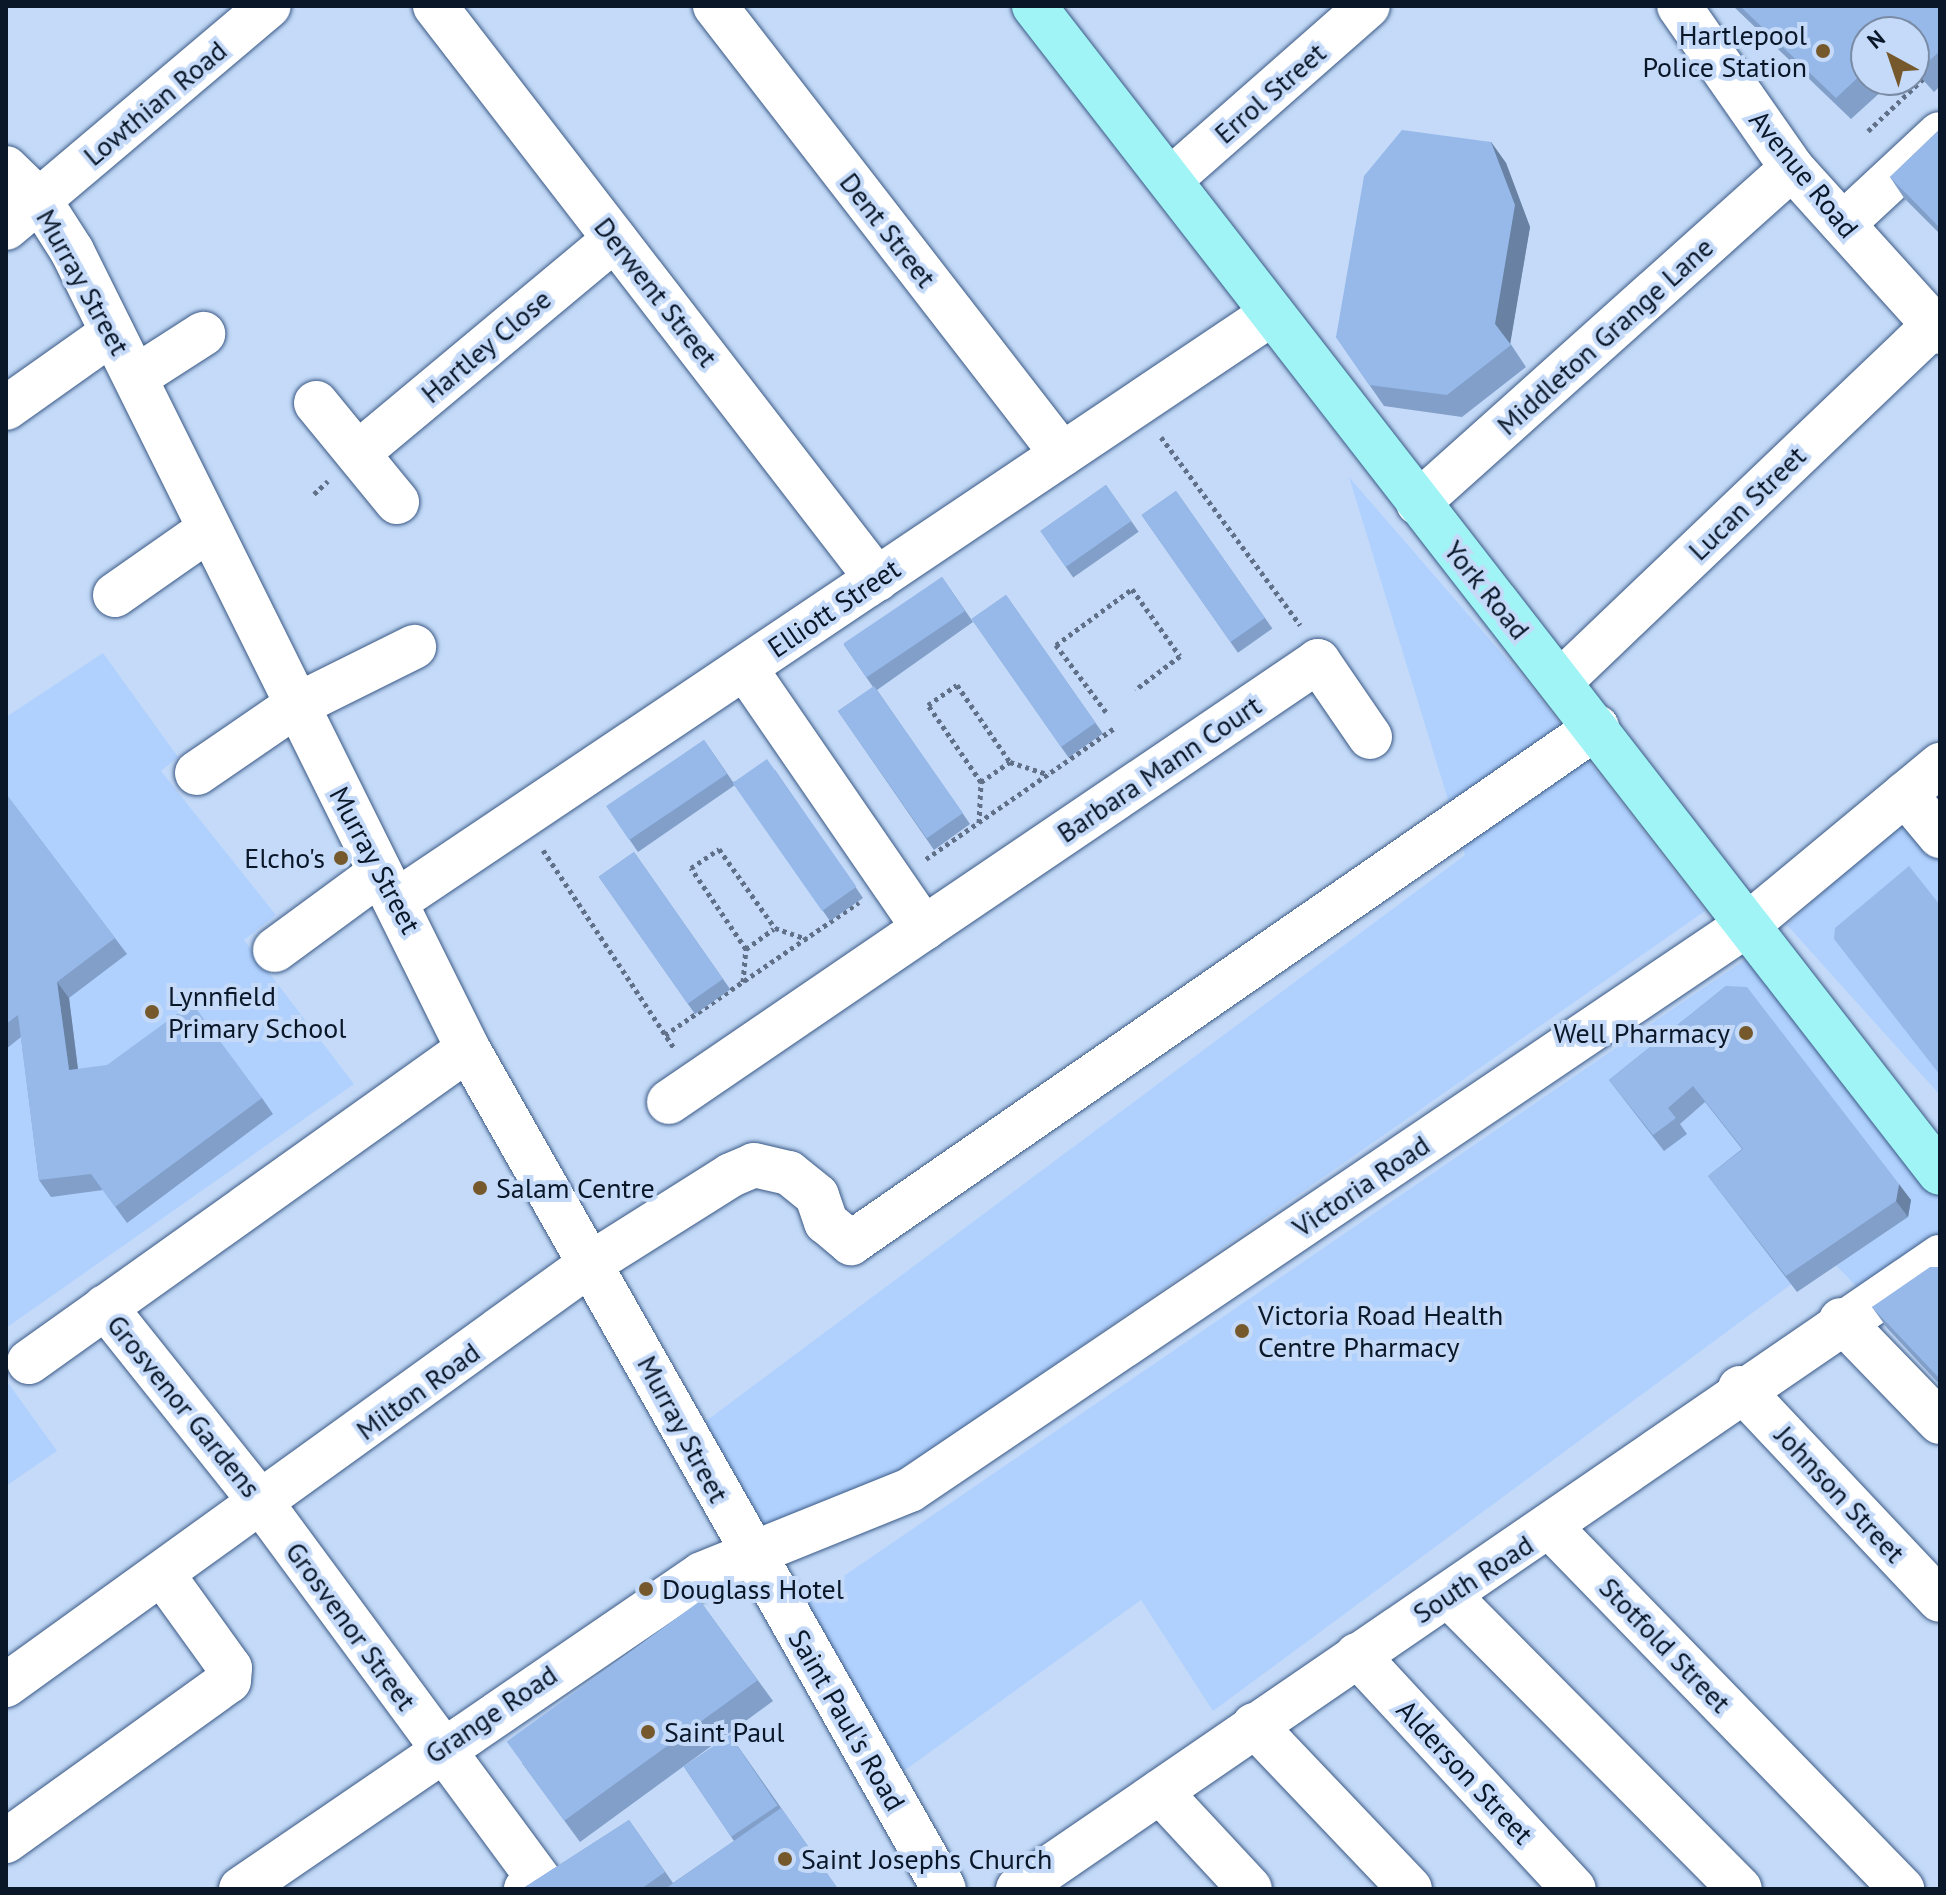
<!DOCTYPE html>
<style>
body{margin:0}
#map{position:relative;width:1946px;height:1895px;overflow:hidden;background:#c4daf8;font-family:"PT Sans",sans-serif}
div>[style]{position:absolute}
.built>*{inset:0;background:#b0d1fe}
.path>*{height:5px;margin-top:-2.5px;transform-origin:0;background:repeating-linear-gradient(90deg,#5f7088 0 4px,transparent 0 8px)}
.roads{filter:drop-shadow(0 0 2px #3a5985) drop-shadow(0 0 2px #3a5985)}
.minor>*{height:44px;margin:-22px;padding:0 22px;transform-origin:22px;border-radius:22px;background:#fff}
.major>*{height:44px;margin:-22px;padding:0 22px;transform-origin:22px;border-radius:22px;background:#a0f4f5}
.wall>*{inset:0;background:#819fc9;transform-origin:0 0}
.shaded-wall>*{inset:0;background:#6982a4}
.building>*{inset:0;background:#96b9ea;transform-origin:0 0}
.dots>*{width:22px;height:22px;translate:-50% -50%;box-sizing:border-box;border:4px solid #c4daf8;border-radius:50%}
span{translate:-50% -50%;white-space:nowrap;text-align:center;line-height:1.15;-webkit-text-stroke:8px #c4daf8;paint-order:stroke}
.poi-label{font-size:28px;color:#0a1729}
.right{translate:-100% -50%;text-align:right}
.left{translate:0 -50%;text-align:left}
.street-label{font-size:28px;color:#0a1729}
.frame{position:absolute;inset:0;border:8px solid #0a1729;pointer-events:none}
.north{position:absolute;left:1850px;top:16px;width:80px;height:80px;box-sizing:border-box;background:#c4daf8;border:2px solid #7a8ca5;border-radius:50%;rotate:320deg;font-size:22px;font-weight:700;line-height:32px;text-align:center;color:#0a1729}
.north::after{content:'';display:block;margin:auto;width:28px;height:36px;background:#75592c;clip-path:polygon(50% 0,100% 100%,50% 72%,0 100%)}
</style>
<div id="map">
<div class="built">
<i style="clip-path:polygon(1349px 477px,1537px 694px,1705px 911px,773px 1561px,698px 1427px,1465px 855px)"></i>
<i style="clip-path:polygon(103px 653px,178px 757px,161px 771px,276px 915px,244px 940px,354px 1084px,6px 1328px,6px 717px)"></i>
<i style="clip-path:polygon(1940px 786px,1940px 1095px,1787px 925px)"></i>
<i style="clip-path:polygon(1746px 959px,1940px 1184px,1940px 1373px,1828px 1257px,1213px 1711px,1141px 1600px,883px 1786px,778px 1621px)"></i>
<i style="clip-path:polygon(6px 1380px,57px 1451px,6px 1486px)"></i>
</div>
<div class="path">
<i style="left:1868px;top:131px;width:76px;rotate:-43.4deg"></i>
<i style="left:1161px;top:437px;width:234px;rotate:53.5deg"></i>
<i style="left:314px;top:494px;width:19px;rotate:-43deg"></i>
<i style="left:1106px;top:712px;width:84px;rotate:-126.7deg"></i>
<i style="left:1056px;top:645px;width:94px;rotate:-36.4deg"></i>
<i style="left:1132px;top:589px;width:82px;rotate:54.4deg"></i>
<i style="left:1180px;top:656px;width:56px;rotate:142.9deg"></i>
<i style="left:981px;top:782px;width:35px;rotate:-35deg"></i>
<i style="left:979px;top:823px;width:41px;rotate:-87.2deg"></i>
<i style="left:981px;top:782px;width:93px;rotate:-124.5deg"></i>
<i style="left:928px;top:705px;width:35px;rotate:-35deg"></i>
<i style="left:957px;top:685px;width:93px;rotate:55.5deg"></i>
<i style="left:1010px;top:762px;width:40px;rotate:18deg"></i>
<i style="left:543px;top:850px;width:237px;rotate:56.5deg"></i>
<i style="left:926px;top:859px;width:231px;rotate:-34.8deg"></i>
<i style="left:746px;top:949px;width:34px;rotate:-36deg"></i>
<i style="left:743px;top:982px;width:33px;rotate:-85deg"></i>
<i style="left:746px;top:949px;width:98px;rotate:-124.2deg"></i>
<i style="left:691px;top:868px;width:34px;rotate:-34deg"></i>
<i style="left:719px;top:849px;width:97px;rotate:54.7deg"></i>
<i style="left:775px;top:928px;width:34px;rotate:19deg"></i>
<i style="left:665px;top:1035px;width:235px;rotate:-34.4deg"></i>
</div>
<div class="roads">
<div class="minor">
<i style="left:435px;top:6px;width:724px;rotate:52.35deg"></i>
<i style="left:715px;top:6px;width:567px;rotate:52.24deg"></i>
<i style="left:1679px;top:6px;width:198px;rotate:55.1deg"></i>
<i style="left:1792px;top:168px;width:221px;rotate:47.9deg"></i>
<i style="left:6px;top:168px;width:47px;rotate:44.1deg"></i>
<i style="left:40px;top:201px;width:59px;rotate:57.4deg"></i>
<i style="left:72px;top:251px;width:891px;rotate:63.61deg"></i>
<i style="left:468px;top:1049px;width:965px;rotate:60.46deg"></i>
<i style="left:1171px;top:179px;width:262px;rotate:-41.3deg"></i>
<i style="left:1843px;top:224px;width:132px;rotate:-42.9deg"></i>
<i style="left:6px;top:228px;width:344px;rotate:-40.2deg"></i>
<i style="left:136px;top:377px;width:80px;rotate:-32.7deg"></i>
<i style="left:316px;top:403px;width:128px;rotate:50.7deg"></i>
<i style="left:6px;top:408px;width:130px;rotate:-35.3deg"></i>
<i style="left:358px;top:453px;width:334px;rotate:-39.8deg"></i>
<i style="left:1418px;top:503px;width:502px;rotate:-41.85deg"></i>
<i style="left:115px;top:595px;width:113px;rotate:-35deg"></i>
<i style="left:745px;top:668px;width:316px;rotate:55.5deg"></i>
<i style="left:924px;top:928px;width:476px;rotate:-34.1deg"></i>
<i style="left:1318px;top:661px;width:92px;rotate:55.6deg"></i>
<i style="left:1561px;top:681px;width:516px;rotate:-43.66deg"></i>
<i style="left:197px;top:773px;width:119px;rotate:-34.4deg"></i>
<i style="left:295px;top:706px;width:133px;rotate:-26.4deg"></i>
<i style="left:1905px;top:794px;width:55px;rotate:50.2deg"></i>
<i style="left:398px;top:900px;width:1050px;rotate:-33.86deg"></i>
<i style="left:275px;top:950px;width:130px;rotate:-36.3deg"></i>
<i style="left:669px;top:1102px;width:309px;rotate:-34.3deg"></i>
<i style="left:105px;top:1307px;width:253px;rotate:51.4deg"></i>
<i style="left:263px;top:1505px;width:466px;rotate:53.6deg"></i>
<i style="left:539px;top:1880px;width:16px;rotate:145deg"></i>
<i style="left:1841px;top:1320px;width:142px;rotate:45.9deg"></i>
<i style="left:29px;top:1362px;width:539px;rotate:-35.49deg"></i>
<i style="left:1740px;top:1388px;width:291px;rotate:46.7deg"></i>
<i style="left:1551px;top:1528px;width:504px;rotate:45.8deg"></i>
<i style="left:1448px;top:1595px;width:414px;rotate:45.2deg"></i>
<i style="left:1357px;top:1655px;width:319px;rotate:47.2deg"></i>
<i style="left:6px;top:1685px;width:724px;rotate:-35.78deg"></i>
<i style="left:593px;top:1262px;width:163px;rotate:-32.2deg"></i>
<i style="left:731px;top:1175px;width:25px;rotate:-23deg"></i>
<i style="left:754px;top:1165px;width:36px;rotate:13deg"></i>
<i style="left:789px;top:1173px;width:36px;rotate:39deg"></i>
<i style="left:817px;top:1196px;width:28px;rotate:71deg"></i>
<i style="left:826px;top:1222px;width:33px;rotate:40deg"></i>
<i style="left:851px;top:1243px;width:907px;rotate:-34.67deg"></i>
<i style="left:1254px;top:1725px;width:226px;rotate:46.4deg"></i>
<i style="left:1160px;top:1792px;width:132px;rotate:47.1deg"></i>
<i style="left:6px;top:1841px;width:274px;rotate:-35.7deg"></i>
<i style="left:229px;top:1681px;width:13px;rotate:-86deg"></i>
<i style="left:230px;top:1668px;width:115px;rotate:-125.8deg"></i>
<i style="left:241px;top:1889px;width:558px;rotate:-34.34deg"></i>
<i style="left:702px;top:1574px;width:224px;rotate:-22deg"></i>
<i style="left:910px;top:1490px;width:1015px;rotate:-34.03deg"></i>
<i style="left:1751px;top:922px;width:246px;rotate:-39.7deg"></i>
<i style="left:1018px;top:1889px;width:1118px;rotate:-34.43deg"></i>
</div>
<div class="major">
<i style="left:1034px;top:6px;width:1477px;rotate:52.18deg"></i>
</div>
</div>
<div class="wall">
<i style="clip-path:polygon(1733px 6px,1940px 6px,1940px 86px,1934px 92px,1914px 70px,1914px 32px,1866px 32px,1866px 80px,1894px 80px,1851px 119px)"></i>
<i style="clip-path:polygon(1940px 129px,1940px 234px,1904px 198px,1890px 177px)"></i>
<i style="clip-path:polygon(1491px 142px,1506px 163px,1530px 227px,1510px 343px,1526px 367px,1462px 417px,1384px 406px,1336px 337px)"></i>
<i style="left:1106px;top:485px;width:57px;height:80px;rotate:55deg"></i>
<i style="left:1176px;top:491px;width:168px;height:42px;rotate:55deg"></i>
<i style="clip-path:polygon(942px 577px,973px 622px,877px 690px,970px 824px,934px 850px,838px 711px,873px 687px,844px 645px)"></i>
<i style="left:1006px;top:595px;width:169px;height:42px;rotate:55deg"></i>
<i style="clip-path:polygon(704px 740px,733px 782px,775px 770px,863px 898px,830px 921px,735px 785px,638px 852px,607px 807px)"></i>
<i style="clip-path:polygon(6px 794px,127px 954px,69px 998px,78px 1069px,262px 1098px,273px 1114px,127px 1223px,103px 1190px,51px 1197px,39px 1180px,21px 1037px,6px 1049px)"></i>
<i style="left:634px;top:852px;width:168px;height:43px;rotate:55deg"></i>
<i style="clip-path:polygon(1726px 986px,1911px 1200px,1908px 1217px,1797px 1292px,1708px 1176px,1742px 1149px,1705px 1102px,1680px 1124px,1687px 1134px,1664px 1151px,1609px 1080px)"></i>
<i style="clip-path:polygon(1940px 1267px,1940px 1385px,1887px 1328px,1872px 1307px)"></i>
<i style="clip-path:polygon(700px 1601px,773px 1701px,580px 1842px,522px 1763px)"></i>
<i style="clip-path:polygon(730px 1735px,838px 1889px,522px 1889px,629px 1820px,673px 1883px,734px 1841px,684px 1767px)"></i>
</div>
<div class="shaded-wall">
<i style="clip-path:polygon(1491px 142px,1506px 163px,1530px 227px,1510px 345px,1495px 324px)"></i>
<i style="clip-path:polygon(57px 982px,69px 998px,80px 1086px,69px 1070px)"></i>
<i style="clip-path:polygon(1899px 1184px,1911px 1200px,1908px 1217px,1896px 1201px)"></i>
</div>
<div class="building">
<i style="clip-path:polygon(1740px 6px,1940px 6px,1940px 51px,1919px 70px,1914px 65px,1914px 32px,1866px 32px,1866px 70px,1836px 98px)"></i>
<i style="clip-path:polygon(1940px 129px,1940px 228px,1890px 177px)"></i>
<i style="clip-path:polygon(1402px 130px,1491px 142px,1515px 205px,1495px 324px,1511px 345px,1447px 395px,1369px 385px,1336px 337px,1364px 176px)"></i>
<i style="left:1106px;top:485px;width:44px;height:80px;rotate:55deg"></i>
<i style="left:1176px;top:491px;width:155px;height:42px;rotate:55deg"></i>
<i style="left:942px;top:577px;width:41px;height:119px;rotate:56deg"></i>
<i style="left:1006px;top:595px;width:156px;height:42px;rotate:55deg"></i>
<i style="left:874px;top:686px;width:155px;height:44px;rotate:55deg"></i>
<i style="left:704px;top:740px;width:41px;height:118px;rotate:56deg"></i>
<i style="left:767px;top:759px;width:156px;height:42px;rotate:55deg"></i>
<i style="clip-path:polygon(6px 794px,115px 938px,57px 982px,69px 1070px,107px 1065px,192px 1003px,262px 1098px,115px 1207px,91px 1174px,39px 1180px,18px 1015px,6px 1024px)"></i>
<i style="left:634px;top:852px;width:155px;height:43px;rotate:55deg"></i>
<i style="clip-path:polygon(1909px 866px,1940px 905px,1940px 1075px,1834px 939px,1835px 928px)"></i>
<i style="clip-path:polygon(1726px 986px,1747px 987px,1899px 1184px,1896px 1201px,1786px 1276px,1708px 1176px,1743px 1149px,1693px 1086px,1668px 1108px,1676px 1118px,1653px 1135px,1609px 1080px)"></i>
<i style="clip-path:polygon(1930px 1267px,1940px 1267px,1940px 1379px,1872px 1307px)"></i>
<i style="left:700px;top:1601px;width:98px;height:239px;rotate:54deg"></i>
<i style="left:730px;top:1735px;width:85px;height:56px;rotate:56deg"></i>
<i style="clip-path:polygon(781px 1808px,838px 1889px,665px 1889px)"></i>
<i style="clip-path:polygon(629px 1820px,665px 1872px,641px 1889px,522px 1889px)"></i>
</div>
<div class="dots">
<i style="left:1823px;top:51px;background:#75592c"></i>
<i style="left:341px;top:858px;background:#75592c"></i>
<i style="left:152px;top:1012px;background:#75592c"></i>
<i style="left:1746px;top:1033px;background:#75592c"></i>
<i style="left:480px;top:1188px;background:#75592c"></i>
<i style="left:1242px;top:1331px;background:#75592c"></i>
<i style="left:646px;top:1589px;background:#75592c"></i>
<i style="left:648px;top:1732px;background:#75592c"></i>
<i style="left:785px;top:1859px;background:#75592c"></i>
</div>
<div class="poi-label">
<span class="right" style="left:1807px;top:51px">Hartlepool<br>Police Station</span>
<span class="right" style="left:325px;top:858px">Elcho's</span>
<span class="left" style="left:168px;top:1012px">Lynnfield<br>Primary School</span>
<span class="right" style="left:1730px;top:1033px">Well Pharmacy</span>
<span class="left" style="left:496px;top:1188px">Salam Centre</span>
<span class="left" style="left:1258px;top:1331px">Victoria Road Health<br>Centre Pharmacy</span>
<span class="left" style="left:662px;top:1589px">Douglass Hotel</span>
<span class="left" style="left:664px;top:1732px">Saint Paul</span>
<span class="left" style="left:801px;top:1859px">Saint Josephs Church</span>
</div>
<div class="street-label">
<span style="left:1270px;top:93px;rotate:-41deg">Errol Street</span>
<span style="left:155px;top:103px;rotate:-40deg">Lowthian Road</span>
<span style="left:1804px;top:174px;rotate:51deg">Avenue Road</span>
<span style="left:888px;top:230px;rotate:52deg">Dent Street</span>
<span style="left:83px;top:282px;rotate:61deg">Murray Street</span>
<span style="left:656px;top:292px;rotate:52deg">Derwent Street</span>
<span style="left:1605px;top:336px;rotate:-42deg">Middleton Grange Lane</span>
<span style="left:486px;top:346px;rotate:-40deg">Hartley Close</span>
<span style="left:1747px;top:503px;rotate:-44deg">Lucan Street</span>
<span style="left:1487px;top:590px;rotate:51deg">York Road</span>
<span style="left:834px;top:608px;rotate:-34deg">Elliott Street</span>
<span style="left:1159px;top:769px;rotate:-34deg">Barbara Mann Court</span>
<span style="left:375px;top:860px;rotate:62deg">Murray Street</span>
<span style="left:1361px;top:1186px;rotate:-34deg">Victoria Road</span>
<span style="left:418px;top:1391px;rotate:-36deg">Milton Road</span>
<span style="left:184px;top:1406px;rotate:51deg">Grosvenor Gardens</span>
<span style="left:683px;top:1429px;rotate:62deg">Murray Street</span>
<span style="left:1840px;top:1494px;rotate:47deg">Johnson Street</span>
<span style="left:1473px;top:1579px;rotate:-33deg">South Road</span>
<span style="left:351px;top:1626px;rotate:54deg">Grosvenor Street</span>
<span style="left:1665px;top:1645px;rotate:46deg">Stotfold Street</span>
<span style="left:491px;top:1714px;rotate:-34deg">Grange Road</span>
<span style="left:847px;top:1720px;rotate:60deg">Saint Paul's Road</span>
<span style="left:1465px;top:1772px;rotate:47deg">Alderson Street</span>
</div>
<div class="frame"></div>
<div class="north">N</div>
</div>
